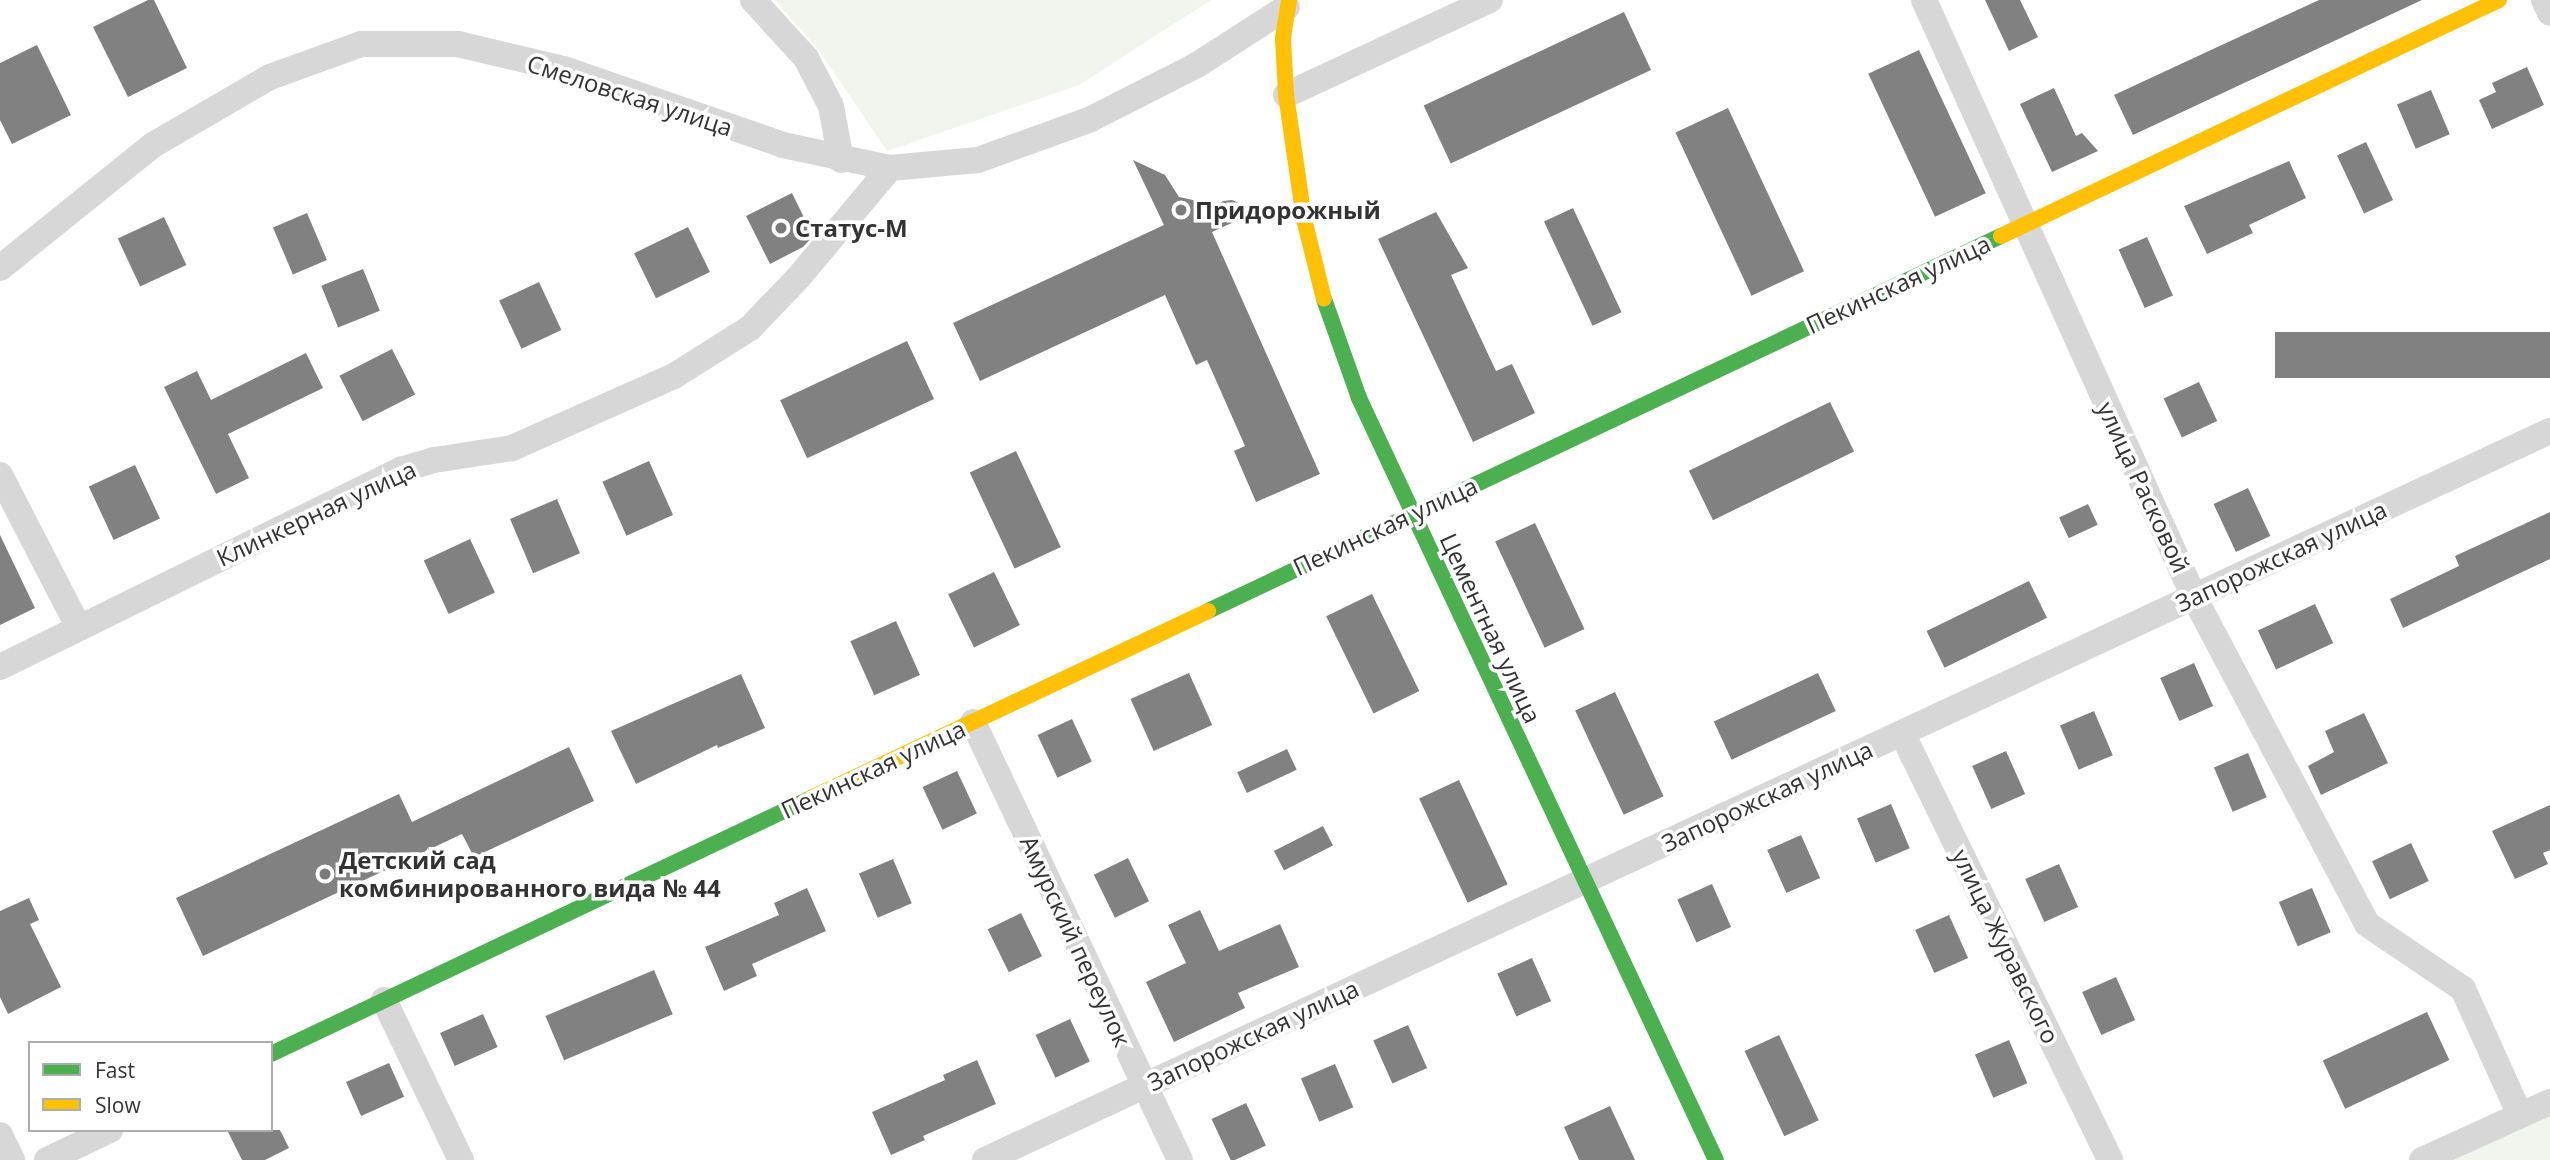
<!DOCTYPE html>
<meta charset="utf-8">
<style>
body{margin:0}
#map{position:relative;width:2550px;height:1160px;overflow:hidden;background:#fff;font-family:"Open Sans",sans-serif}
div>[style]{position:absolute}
.green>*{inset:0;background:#f1f5ed}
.building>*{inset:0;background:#818181;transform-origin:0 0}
.street>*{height:26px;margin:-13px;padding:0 13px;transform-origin:13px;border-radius:13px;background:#d7d7d7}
.fast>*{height:16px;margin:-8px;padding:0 8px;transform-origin:8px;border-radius:8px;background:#4caf50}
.slow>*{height:16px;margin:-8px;padding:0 8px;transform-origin:8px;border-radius:8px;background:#ffc107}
.dots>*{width:19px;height:19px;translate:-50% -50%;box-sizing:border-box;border:4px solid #fff;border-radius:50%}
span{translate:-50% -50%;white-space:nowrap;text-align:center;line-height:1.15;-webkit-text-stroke:7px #fff;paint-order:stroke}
.street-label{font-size:24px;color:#333}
.poi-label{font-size:24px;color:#333;font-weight:700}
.left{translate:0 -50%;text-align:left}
.legend{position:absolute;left:28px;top:1041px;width:245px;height:91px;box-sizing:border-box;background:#fff;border:2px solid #adadad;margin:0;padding:9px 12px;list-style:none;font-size:21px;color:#333}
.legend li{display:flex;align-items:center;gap:14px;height:35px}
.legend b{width:35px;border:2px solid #adadad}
</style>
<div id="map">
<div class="green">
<i style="clip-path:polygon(775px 0,1211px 0,1079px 85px,887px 151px,820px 52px)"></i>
<i style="clip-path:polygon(2550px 1113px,2550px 1160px,2450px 1160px)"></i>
</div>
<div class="building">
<i style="clip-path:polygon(148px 0,154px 0,187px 68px,128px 97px,93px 27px)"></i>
<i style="clip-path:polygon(1985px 0,2020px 0,2038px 37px,2009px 51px)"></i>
<i style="clip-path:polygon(2319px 0,2422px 0,2133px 135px,2114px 95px)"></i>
<i style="left:1624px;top:12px;width:64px;height:221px;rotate:65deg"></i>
<i style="clip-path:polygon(37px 45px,71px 115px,12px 144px,0 120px,0 63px)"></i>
<i style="left:1919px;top:50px;width:158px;height:56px;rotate:65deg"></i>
<i style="clip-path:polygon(2527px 67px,2544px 105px,2492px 129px,2479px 100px,2496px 92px,2492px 83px)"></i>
<i style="clip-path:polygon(2054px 88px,2076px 136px,2082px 133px,2098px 151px,2052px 172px,2020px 104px)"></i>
<i style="left:2431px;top:90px;width:48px;height:37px;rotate:67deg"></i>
<i style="left:1728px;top:108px;width:180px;height:58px;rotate:65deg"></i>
<i style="left:2366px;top:142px;width:64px;height:32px;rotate:65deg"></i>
<i style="clip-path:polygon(1133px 160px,1165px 175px,1179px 197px,1193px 200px,1209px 210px,1223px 201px,1232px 200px,1258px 211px,1212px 232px,1320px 474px,1256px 502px,1234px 451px,1245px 446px,1207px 360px,1196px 365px,1165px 295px,980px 381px,953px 323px,1164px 225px)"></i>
<i style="clip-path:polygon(2289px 161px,2306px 198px,2249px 225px,2253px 233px,2207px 254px,2184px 206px)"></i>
<i style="clip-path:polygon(792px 193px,813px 236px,803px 247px,770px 264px,746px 216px)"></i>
<i style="left:1573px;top:208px;width:115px;height:32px;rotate:65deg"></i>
<i style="clip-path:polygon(1436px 212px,1468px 268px,1451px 275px,1496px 371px,1512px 364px,1535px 413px,1473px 442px,1378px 239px)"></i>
<i style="left:307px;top:213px;width:51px;height:37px;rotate:67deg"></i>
<i style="left:164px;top:217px;width:53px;height:51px;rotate:65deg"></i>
<i style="left:688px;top:227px;width:50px;height:60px;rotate:64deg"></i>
<i style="left:2147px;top:237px;width:64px;height:31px;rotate:66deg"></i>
<i style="left:363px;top:269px;width:45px;height:45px;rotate:68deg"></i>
<i style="left:539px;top:282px;width:53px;height:44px;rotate:65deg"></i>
<i style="left:2550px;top:332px;width:46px;height:275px;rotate:90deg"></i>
<i style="left:907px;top:341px;width:64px;height:140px;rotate:65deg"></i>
<i style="left:392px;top:349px;width:51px;height:59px;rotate:63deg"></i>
<i style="clip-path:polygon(306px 353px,323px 388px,228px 434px,249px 478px,216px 494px,164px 387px,197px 371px,211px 400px)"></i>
<i style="left:2199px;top:382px;width:43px;height:39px;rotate:65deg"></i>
<i style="left:1830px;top:402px;width:55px;height:157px;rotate:64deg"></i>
<i style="left:1016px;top:451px;width:106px;height:51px;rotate:65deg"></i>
<i style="left:649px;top:461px;width:59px;height:51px;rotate:66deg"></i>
<i style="left:135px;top:465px;width:59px;height:51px;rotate:65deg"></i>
<i style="left:2248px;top:488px;width:53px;height:38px;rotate:65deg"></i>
<i style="left:557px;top:499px;width:59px;height:51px;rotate:67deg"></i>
<i style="left:2088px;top:504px;width:23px;height:32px;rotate:65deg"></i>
<i style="clip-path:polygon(2550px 512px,2550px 559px,2403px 628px,2390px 599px,2459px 566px,2455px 556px)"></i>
<i style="left:1535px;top:523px;width:117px;height:44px;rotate:65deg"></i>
<i style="clip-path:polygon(0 535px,35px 608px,0 625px)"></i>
<i style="left:470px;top:539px;width:59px;height:51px;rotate:65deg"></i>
<i style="left:994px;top:572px;width:59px;height:51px;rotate:64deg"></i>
<i style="left:2029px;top:581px;width:41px;height:114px;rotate:64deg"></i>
<i style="left:1372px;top:594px;width:108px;height:51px;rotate:64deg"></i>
<i style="left:2315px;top:604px;width:43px;height:63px;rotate:65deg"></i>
<i style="left:896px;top:621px;width:59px;height:50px;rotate:66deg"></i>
<i style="left:2194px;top:663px;width:47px;height:37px;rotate:66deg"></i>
<i style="left:1189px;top:673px;width:57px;height:64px;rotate:66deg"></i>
<i style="left:1818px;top:673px;width:42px;height:115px;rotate:65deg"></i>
<i style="clip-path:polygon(741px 674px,765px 728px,718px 748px,717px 745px,636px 784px,611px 731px)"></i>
<i style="left:1615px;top:692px;width:115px;height:44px;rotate:65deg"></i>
<i style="left:2094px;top:711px;width:48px;height:37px;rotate:67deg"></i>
<i style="clip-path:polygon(2364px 713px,2388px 763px,2321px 795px,2308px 766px,2334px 752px,2325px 731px)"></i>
<i style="left:1072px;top:719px;width:47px;height:38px;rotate:65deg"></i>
<i style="clip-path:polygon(569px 747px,594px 801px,474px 857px,462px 834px,203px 956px,176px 898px,399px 794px,412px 822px)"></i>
<i style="left:1287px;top:749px;width:23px;height:55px;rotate:65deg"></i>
<i style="left:2006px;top:751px;width:47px;height:37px;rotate:66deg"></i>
<i style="left:2248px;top:753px;width:48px;height:37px;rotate:67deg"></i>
<i style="left:957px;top:771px;width:47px;height:38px;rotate:65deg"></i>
<i style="left:1459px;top:780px;width:115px;height:44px;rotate:65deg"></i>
<i style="left:1891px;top:804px;width:48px;height:37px;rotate:67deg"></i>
<i style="clip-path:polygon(2550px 805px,2550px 850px,2543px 853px,2548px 864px,2515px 879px,2492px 831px)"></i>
<i style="left:1323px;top:826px;width:22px;height:55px;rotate:63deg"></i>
<i style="left:1801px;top:835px;width:47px;height:37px;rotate:66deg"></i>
<i style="left:2411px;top:843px;width:42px;height:43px;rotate:65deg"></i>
<i style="left:1128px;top:858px;width:48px;height:38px;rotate:64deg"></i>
<i style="left:893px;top:859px;width:48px;height:37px;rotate:67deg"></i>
<i style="left:2059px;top:864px;width:47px;height:37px;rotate:66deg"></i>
<i style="left:1712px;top:884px;width:47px;height:38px;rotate:66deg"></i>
<i style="clip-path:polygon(807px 888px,826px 931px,752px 964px,757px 976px,724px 991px,705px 947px,779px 915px,774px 903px)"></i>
<i style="left:2312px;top:888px;width:48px;height:36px;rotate:67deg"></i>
<i style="clip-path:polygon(29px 898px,39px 920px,30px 924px,61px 987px,8px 1014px,0 997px,0 911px)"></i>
<i style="clip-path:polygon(1200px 910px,1219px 951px,1280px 924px,1299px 967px,1238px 993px,1245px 1008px,1174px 1042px,1146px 982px,1186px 963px,1168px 925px)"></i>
<i style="left:1021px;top:913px;width:48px;height:37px;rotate:64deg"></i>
<i style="left:1949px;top:915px;width:47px;height:37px;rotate:66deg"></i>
<i style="left:1532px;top:958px;width:47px;height:38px;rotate:66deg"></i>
<i style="left:654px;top:970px;width:48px;height:118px;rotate:67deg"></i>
<i style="left:2116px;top:977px;width:47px;height:37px;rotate:66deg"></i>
<i style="left:2427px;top:1012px;width:53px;height:115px;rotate:65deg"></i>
<i style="left:483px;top:1014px;width:36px;height:47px;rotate:66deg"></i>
<i style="left:1070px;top:1019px;width:47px;height:38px;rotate:65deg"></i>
<i style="left:1408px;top:1025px;width:47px;height:38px;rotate:66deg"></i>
<i style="left:1779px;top:1035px;width:94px;height:38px;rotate:65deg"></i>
<i style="left:2009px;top:1040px;width:47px;height:37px;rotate:67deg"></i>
<i style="clip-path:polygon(977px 1060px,996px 1104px,923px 1136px,925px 1140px,891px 1155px,872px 1112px,945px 1080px,943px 1075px)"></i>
<i style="left:389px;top:1063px;width:37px;height:47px;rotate:66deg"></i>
<i style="left:1335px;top:1064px;width:47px;height:37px;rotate:67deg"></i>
<i style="left:1246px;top:1103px;width:47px;height:38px;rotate:65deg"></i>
<i style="clip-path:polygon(1610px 1106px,1635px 1160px,1579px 1160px,1564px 1127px)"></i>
<i style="clip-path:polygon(227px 1130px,280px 1130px,289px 1148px,265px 1160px,242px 1160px)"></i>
</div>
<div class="street">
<i style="left:753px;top:0;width:79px;rotate:47.6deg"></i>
<i style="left:806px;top:58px;width:54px;rotate:62.5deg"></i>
<i style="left:831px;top:106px;width:55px;rotate:79.5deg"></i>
<i style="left:1924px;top:0;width:655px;rotate:65.66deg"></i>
<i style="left:2194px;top:597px;width:370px;rotate:62.1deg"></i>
<i style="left:2367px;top:924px;width:116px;rotate:34.1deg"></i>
<i style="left:2463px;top:989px;width:138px;rotate:65.7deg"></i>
<i style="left:2544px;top:0;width:14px;rotate:65deg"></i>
<i style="left:1286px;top:95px;width:225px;rotate:-25deg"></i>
<i style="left:0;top:268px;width:196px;rotate:-38.8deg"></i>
<i style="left:153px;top:145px;width:135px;rotate:-30.2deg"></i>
<i style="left:270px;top:77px;width:97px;rotate:-19.9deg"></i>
<i style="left:361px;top:44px;width:97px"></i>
<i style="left:458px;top:44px;width:109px;rotate:13.3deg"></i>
<i style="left:564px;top:69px;width:232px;rotate:19.1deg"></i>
<i style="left:783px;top:145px;width:109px;rotate:12.1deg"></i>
<i style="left:890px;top:168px;width:88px;rotate:-5.2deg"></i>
<i style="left:978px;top:160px;width:120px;rotate:-19.9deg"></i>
<i style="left:1091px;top:119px;width:119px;rotate:-27deg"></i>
<i style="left:1197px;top:65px;width:107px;rotate:-32.8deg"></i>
<i style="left:0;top:475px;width:170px;rotate:62.7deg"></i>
<i style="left:0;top:667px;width:447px;rotate:-26.2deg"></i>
<i style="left:401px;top:470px;width:34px;rotate:-17deg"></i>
<i style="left:434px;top:460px;width:79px;rotate:-8.7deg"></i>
<i style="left:512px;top:448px;width:177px;rotate:-24deg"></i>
<i style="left:674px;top:376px;width:90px;rotate:-32.3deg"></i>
<i style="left:750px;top:328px;width:69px;rotate:-46.2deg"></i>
<i style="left:798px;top:278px;width:143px;rotate:-50.1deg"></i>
<i style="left:973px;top:722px;width:484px;rotate:64.7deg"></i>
<i style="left:1902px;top:733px;width:475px;rotate:64deg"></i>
<i style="left:384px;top:1000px;width:178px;rotate:64.3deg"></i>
<i style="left:0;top:1135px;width:28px;rotate:64deg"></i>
<i style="left:47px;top:1160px;width:70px;rotate:-25.5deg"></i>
<i style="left:985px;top:1160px;width:1726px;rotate:-24.98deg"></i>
<i style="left:2422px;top:1160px;width:141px;rotate:-24.4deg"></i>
</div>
<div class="fast">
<i style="left:1324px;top:299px;width:105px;rotate:70.5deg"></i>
<i style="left:1359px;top:398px;width:841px;rotate:64.9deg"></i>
<i style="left:1208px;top:611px;width:877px;rotate:-25.31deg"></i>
<i style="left:271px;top:1054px;width:598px;rotate:-25.36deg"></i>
</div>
<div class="slow">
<i style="left:1289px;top:0;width:39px;rotate:99deg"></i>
<i style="left:1283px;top:39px;width:56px;rotate:86.9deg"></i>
<i style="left:1286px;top:95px;width:125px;rotate:81.7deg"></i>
<i style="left:1304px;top:219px;width:82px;rotate:76deg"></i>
<i style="left:2001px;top:236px;width:551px;rotate:-25.36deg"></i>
<i style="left:811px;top:798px;width:439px;rotate:-25.2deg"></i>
</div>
<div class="dots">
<i style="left:1181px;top:210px;background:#7a7a7a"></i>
<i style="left:781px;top:228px;background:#7a7a7a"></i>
<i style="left:325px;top:874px;background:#7a7a7a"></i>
</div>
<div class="street-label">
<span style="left:630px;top:95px;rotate:18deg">Смеловская улица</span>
<span style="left:1898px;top:284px;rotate:-25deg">Пекинская улица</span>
<span style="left:2144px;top:487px;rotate:65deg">улица Расковой</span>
<span style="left:316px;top:513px;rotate:-25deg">Клинкерная улица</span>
<span style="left:1385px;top:526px;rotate:-25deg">Пекинская улица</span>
<span style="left:2281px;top:556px;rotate:-25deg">Запорожская улица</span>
<span style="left:1491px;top:628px;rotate:65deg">Цементная улица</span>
<span style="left:873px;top:769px;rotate:-25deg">Пекинская улица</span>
<span style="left:1767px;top:796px;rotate:-25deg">Запорожская улица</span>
<span style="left:1076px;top:941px;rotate:65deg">Амурский переулок</span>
<span style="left:2006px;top:946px;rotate:64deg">улица Журавского</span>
<span style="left:1253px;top:1035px;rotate:-25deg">Запорожская улица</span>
</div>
<div class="poi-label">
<span class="left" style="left:1195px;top:210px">Придорожный</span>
<span class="left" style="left:795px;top:228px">Статус-М</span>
<span class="left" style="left:339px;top:874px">Детский сад<br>комбинированного вида № 44</span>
</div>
<ul class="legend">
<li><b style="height:9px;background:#4caf50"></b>Fast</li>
<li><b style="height:9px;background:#ffc107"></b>Slow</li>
</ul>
</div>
